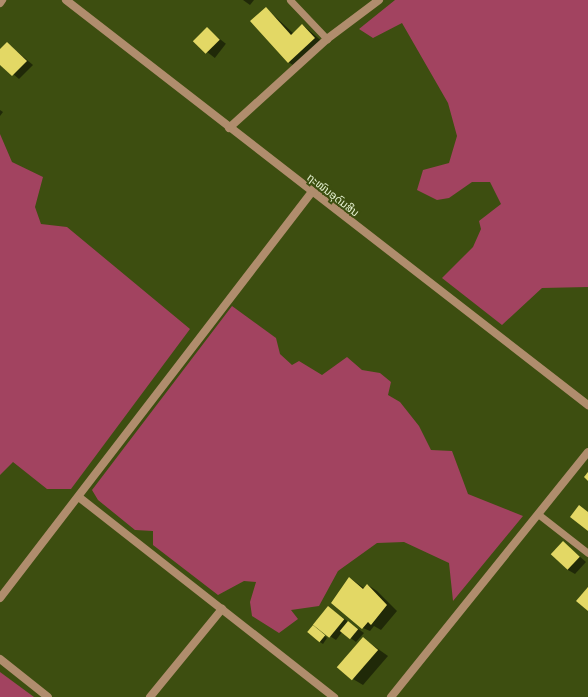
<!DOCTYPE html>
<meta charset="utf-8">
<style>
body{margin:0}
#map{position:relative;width:588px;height:697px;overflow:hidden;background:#3d4e10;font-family:"Archivo Narrow","Noto Sans Lao",sans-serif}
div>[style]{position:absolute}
.green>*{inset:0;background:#a24360}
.shadow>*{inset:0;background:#0007;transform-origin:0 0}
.building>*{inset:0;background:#e3d865;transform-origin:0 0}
.lane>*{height:7px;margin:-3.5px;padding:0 3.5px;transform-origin:3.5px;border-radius:3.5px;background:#b08d6d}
.street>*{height:8px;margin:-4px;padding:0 4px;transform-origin:4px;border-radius:4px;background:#b08d6d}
span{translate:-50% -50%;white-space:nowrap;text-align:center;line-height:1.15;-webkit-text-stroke:4px #3d4e10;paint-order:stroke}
.street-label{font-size:11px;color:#e7f3d3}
</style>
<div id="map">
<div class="green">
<i style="clip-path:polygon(395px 0,588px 0,588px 287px,542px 288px,502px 325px,442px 278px,473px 247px,481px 229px,479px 221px,501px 204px,490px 182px,472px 182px,449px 198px,437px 200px,417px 190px,423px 170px,449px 163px,457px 136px,448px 103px,402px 23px,373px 38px,359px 29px)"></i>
<i style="clip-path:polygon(0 134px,12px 162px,43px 177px,35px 207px,41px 224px,67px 227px,190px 329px,71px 489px,47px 489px,13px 462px,0 475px)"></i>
<i style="clip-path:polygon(232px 306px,276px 338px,280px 354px,292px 365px,299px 361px,322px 375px,347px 357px,362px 370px,380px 373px,391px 382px,388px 395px,400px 402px,419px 426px,431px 450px,452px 451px,468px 494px,523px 516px,453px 601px,449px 563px,404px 542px,377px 543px,338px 571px,319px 606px,291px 610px,298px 619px,279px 633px,252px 616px,250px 602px,256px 582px,244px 581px,218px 595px,153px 545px,153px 531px,135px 530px,98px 500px,92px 490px)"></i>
<i style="clip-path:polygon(0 672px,34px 697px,0 697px)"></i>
</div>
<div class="shadow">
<i style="clip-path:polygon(243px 0,254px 0,250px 5px)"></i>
<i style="clip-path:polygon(266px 8px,294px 34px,303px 25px,325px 44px,298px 68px,288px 62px)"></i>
<i style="left:207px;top:29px;width:24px;height:18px;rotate:38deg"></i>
<i style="clip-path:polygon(7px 43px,33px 65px,19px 79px,0 63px,0 51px)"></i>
<i style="clip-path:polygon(0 110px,3px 112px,0 116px)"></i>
<i style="clip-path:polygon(563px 542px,586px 562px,575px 574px,568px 570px)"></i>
<i style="clip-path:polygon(350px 578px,365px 589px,368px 585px,377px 591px,397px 611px,381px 630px,374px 626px,370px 631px,363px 628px)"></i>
<i style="clip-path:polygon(328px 607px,364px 633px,356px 642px,342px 632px,336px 640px,320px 630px)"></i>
<i style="clip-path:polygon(313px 626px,327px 638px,323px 644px,320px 642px)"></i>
<i style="clip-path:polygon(364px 639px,388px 656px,363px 685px,353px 679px)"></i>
</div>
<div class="building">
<i style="clip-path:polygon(266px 7px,291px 35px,302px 24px,315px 38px,288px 63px,250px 21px)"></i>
<i style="left:207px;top:27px;width:18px;height:20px;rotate:45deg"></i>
<i style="clip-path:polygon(7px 42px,27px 61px,12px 76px,0 65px,0 49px)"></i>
<i style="clip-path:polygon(588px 472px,588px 481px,584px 477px)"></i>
<i style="clip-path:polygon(579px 505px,588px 512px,588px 531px,570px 517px)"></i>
<i style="left:563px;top:541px;width:23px;height:18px;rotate:43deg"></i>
<i style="clip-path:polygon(349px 577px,363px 589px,367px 584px,387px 605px,371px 625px,368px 622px,362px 629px,331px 603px)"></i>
<i style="clip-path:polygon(588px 587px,588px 611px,576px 601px)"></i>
<i style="left:328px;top:606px;width:21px;height:24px;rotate:39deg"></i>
<i style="left:348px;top:621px;width:13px;height:13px;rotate:39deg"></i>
<i style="left:313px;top:625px;width:16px;height:9px;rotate:40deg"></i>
<i style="left:363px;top:637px;width:20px;height:40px;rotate:41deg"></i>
</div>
<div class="lane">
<i style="left:290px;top:0;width:54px;rotate:46.5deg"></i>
<i style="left:538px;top:514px;width:63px;rotate:38deg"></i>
</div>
<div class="street">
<i style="left:66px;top:0;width:661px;rotate:37.81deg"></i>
<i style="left:0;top:3px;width:4px;rotate:-56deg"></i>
<i style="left:229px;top:128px;width:132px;rotate:-42.2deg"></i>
<i style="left:327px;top:39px;width:65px;rotate:-36.9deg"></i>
<i style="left:80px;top:498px;width:323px;rotate:38.1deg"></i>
<i style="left:0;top:598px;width:511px;rotate:-52.48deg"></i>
<i style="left:0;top:659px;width:61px;rotate:38.4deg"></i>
<i style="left:150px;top:697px;width:114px;rotate:-50.7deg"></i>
<i style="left:391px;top:697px;width:314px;rotate:-51.2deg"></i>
</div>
<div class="street-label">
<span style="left:333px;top:195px;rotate:38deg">ຖະໜົນອຸດົມສິນ</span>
</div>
</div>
